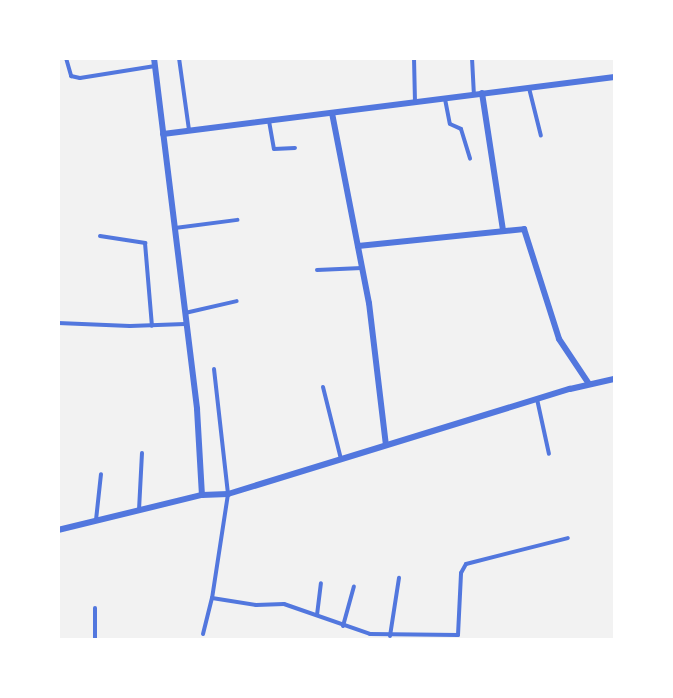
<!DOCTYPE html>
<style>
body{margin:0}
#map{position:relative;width:673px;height:698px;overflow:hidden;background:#f2f2f2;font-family:Quicksand,sans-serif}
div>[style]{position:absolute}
.service>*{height:4px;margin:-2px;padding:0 2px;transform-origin:2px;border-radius:2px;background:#5277de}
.minor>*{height:6px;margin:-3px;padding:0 3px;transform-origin:3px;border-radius:3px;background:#5277de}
span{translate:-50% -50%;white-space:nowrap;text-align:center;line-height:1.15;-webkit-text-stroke:4.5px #fff;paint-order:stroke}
.frame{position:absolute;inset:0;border:60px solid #fff;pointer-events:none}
</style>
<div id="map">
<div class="service">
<i style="left:66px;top:58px;width:19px;rotate:74deg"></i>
<i style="left:71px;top:76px;width:9px;rotate:13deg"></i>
<i style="left:80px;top:78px;width:76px;rotate:-9.1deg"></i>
<i style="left:179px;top:58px;width:73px;rotate:82.1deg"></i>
<i style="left:414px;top:58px;width:43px;rotate:88.7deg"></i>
<i style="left:472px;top:58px;width:36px;rotate:87deg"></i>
<i style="left:529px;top:88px;width:49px;rotate:76deg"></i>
<i style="left:445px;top:99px;width:25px;rotate:79deg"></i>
<i style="left:450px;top:124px;width:12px;rotate:24deg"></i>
<i style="left:461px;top:129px;width:31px;rotate:73deg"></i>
<i style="left:269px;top:121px;width:28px;rotate:80deg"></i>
<i style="left:274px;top:149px;width:21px;rotate:-3deg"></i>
<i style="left:175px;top:228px;width:63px;rotate:-7.4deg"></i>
<i style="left:100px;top:236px;width:46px;rotate:8.8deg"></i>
<i style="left:145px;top:243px;width:83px;rotate:85.2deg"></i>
<i style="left:317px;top:270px;width:45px;rotate:-2.5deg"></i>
<i style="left:185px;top:313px;width:53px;rotate:-13deg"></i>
<i style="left:58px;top:323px;width:72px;rotate:2.4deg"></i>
<i style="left:130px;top:326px;width:55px;rotate:-2.1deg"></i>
<i style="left:214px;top:369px;width:126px;rotate:83.6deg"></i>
<i style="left:228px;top:494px;width:105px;rotate:98.7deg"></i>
<i style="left:212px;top:598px;width:45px;rotate:9deg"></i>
<i style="left:256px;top:605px;width:28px;rotate:-2deg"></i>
<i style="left:284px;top:604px;width:91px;rotate:19.2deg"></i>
<i style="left:370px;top:634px;width:88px;rotate:0.7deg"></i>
<i style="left:458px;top:635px;width:62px;rotate:-87.2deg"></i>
<i style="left:461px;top:573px;width:10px;rotate:-61deg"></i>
<i style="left:466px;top:564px;width:105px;rotate:-14.3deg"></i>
<i style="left:323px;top:387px;width:74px;rotate:76deg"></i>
<i style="left:537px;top:399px;width:56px;rotate:77.7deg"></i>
<i style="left:139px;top:510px;width:57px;rotate:-87deg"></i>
<i style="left:96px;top:520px;width:46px;rotate:-83.8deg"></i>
<i style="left:95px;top:608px;width:32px;rotate:90deg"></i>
<i style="left:317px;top:615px;width:32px;rotate:-83deg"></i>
<i style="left:343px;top:626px;width:41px;rotate:-74.6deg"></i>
<i style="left:203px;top:634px;width:37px;rotate:-76deg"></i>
<i style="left:390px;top:636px;width:59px;rotate:-81.2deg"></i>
</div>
<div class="minor">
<i style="left:154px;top:58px;width:354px;rotate:83deg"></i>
<i style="left:197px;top:409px;width:86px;rotate:86.7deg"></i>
<i style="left:482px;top:93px;width:139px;rotate:81.3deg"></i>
<i style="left:332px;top:113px;width:194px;rotate:79deg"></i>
<i style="left:369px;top:303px;width:143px;rotate:83.2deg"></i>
<i style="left:163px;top:134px;width:455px;rotate:-7.2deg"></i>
<i style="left:358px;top:246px;width:167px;rotate:-5.8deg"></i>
<i style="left:524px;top:229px;width:115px;rotate:72.3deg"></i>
<i style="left:559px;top:339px;width:54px;rotate:56.3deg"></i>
<i style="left:58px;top:530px;width:148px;rotate:-13.7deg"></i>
<i style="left:202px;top:495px;width:26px;rotate:-2deg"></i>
<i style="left:228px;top:494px;width:358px;rotate:-17.1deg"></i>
<i style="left:570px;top:389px;width:45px;rotate:-12.8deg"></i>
</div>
<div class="frame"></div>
</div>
